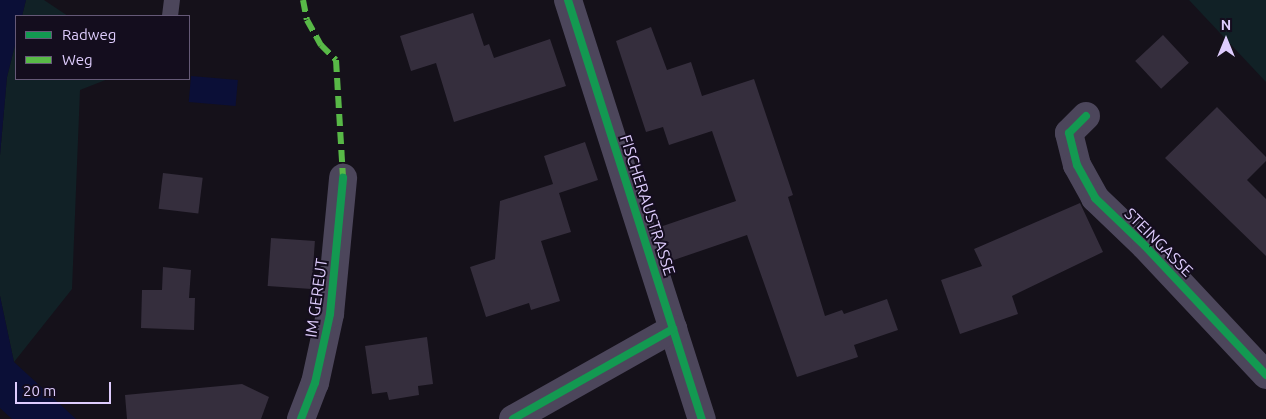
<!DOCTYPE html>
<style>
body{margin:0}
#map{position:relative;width:1266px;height:419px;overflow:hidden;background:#15111a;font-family:Ubuntu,sans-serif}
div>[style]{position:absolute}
.green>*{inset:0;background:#112126}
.water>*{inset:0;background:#0b0f37;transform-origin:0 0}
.building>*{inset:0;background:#352e3d;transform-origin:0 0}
.lane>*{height:16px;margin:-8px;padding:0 8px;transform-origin:8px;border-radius:8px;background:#4c465b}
.street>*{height:28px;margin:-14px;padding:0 14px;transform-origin:14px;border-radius:14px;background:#4c465b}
.quiet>*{height:6px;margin-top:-3px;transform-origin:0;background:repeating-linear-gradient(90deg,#58b947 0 12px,transparent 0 18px)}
.cycleway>*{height:8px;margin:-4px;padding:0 4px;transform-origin:4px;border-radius:4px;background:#139951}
span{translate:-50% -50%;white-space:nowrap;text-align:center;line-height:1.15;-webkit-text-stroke:4px #140d1e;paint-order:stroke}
.street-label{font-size:16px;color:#deccfd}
.legend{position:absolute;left:15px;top:15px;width:175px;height:65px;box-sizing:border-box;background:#140d1e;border:1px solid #655977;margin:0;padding:6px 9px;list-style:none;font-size:15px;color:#deccfd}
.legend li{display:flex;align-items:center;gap:10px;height:25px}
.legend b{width:25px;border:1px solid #655977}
.north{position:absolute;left:1201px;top:15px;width:50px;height:50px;-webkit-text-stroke:4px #140d1e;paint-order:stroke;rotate:0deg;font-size:14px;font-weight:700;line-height:20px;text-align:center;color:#deccfd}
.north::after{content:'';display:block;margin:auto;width:18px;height:22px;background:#deccfd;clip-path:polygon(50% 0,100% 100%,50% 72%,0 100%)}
.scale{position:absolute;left:15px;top:382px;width:96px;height:22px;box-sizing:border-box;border:2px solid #deccfd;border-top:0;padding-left:6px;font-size:15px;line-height:18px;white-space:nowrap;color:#deccfd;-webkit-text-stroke:4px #140d1e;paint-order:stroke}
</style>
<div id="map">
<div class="green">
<i style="clip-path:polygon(26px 0,44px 0,68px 16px,22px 16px)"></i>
<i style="clip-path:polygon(1189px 0,1266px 0,1266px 82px)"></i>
<i style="clip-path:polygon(16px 41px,16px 79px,108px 79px,80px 90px,72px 289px,14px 362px,0 296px,0 155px,7px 77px)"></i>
</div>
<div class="water">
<i style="clip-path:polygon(0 0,26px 0,22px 16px,16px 16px,16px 41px,7px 77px,0 155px)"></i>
<i style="left:191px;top:76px;width:47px;height:26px;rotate:5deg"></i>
<i style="clip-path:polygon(0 296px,14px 362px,76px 419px,12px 419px,0 408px)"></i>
</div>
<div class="building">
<i style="clip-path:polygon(473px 13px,484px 46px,489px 44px,494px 58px,550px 39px,566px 86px,454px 122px,436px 63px,411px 71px,400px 36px)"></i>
<i style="clip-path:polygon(651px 27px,667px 70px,691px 62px,702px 96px,754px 79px,793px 195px,788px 197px,825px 316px,842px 310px,844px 314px,887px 299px,898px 330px,854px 345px,858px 357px,797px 377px,747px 235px,668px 262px,657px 228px,736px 201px,712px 131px,669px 145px,663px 127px,646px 132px,616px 41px)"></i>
<i style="left:1163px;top:35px;width:38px;height:38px;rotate:47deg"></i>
<i style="clip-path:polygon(1217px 107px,1266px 157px,1266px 161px,1247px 180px,1266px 199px,1266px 256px,1165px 158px)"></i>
<i style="clip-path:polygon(585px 142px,598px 180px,559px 193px,571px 232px,541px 241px,560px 301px,531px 310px,529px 303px,486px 317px,470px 267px,495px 259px,500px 201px,553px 184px,544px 156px)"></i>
<i style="left:163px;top:173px;width:40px;height:36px;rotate:7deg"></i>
<i style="clip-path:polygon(1080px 203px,1103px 252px,1012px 296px,1018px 314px,960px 334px,941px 280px,982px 266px,974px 249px)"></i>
<i style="left:271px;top:238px;width:44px;height:48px;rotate:4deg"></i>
<i style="clip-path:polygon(163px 267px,191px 270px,189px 298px,195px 298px,194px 330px,141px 328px,142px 290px,162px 290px)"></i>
<i style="clip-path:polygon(427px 337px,433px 384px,418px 386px,419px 395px,389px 400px,387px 392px,372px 394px,365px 346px)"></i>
<i style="clip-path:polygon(242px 384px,269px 397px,261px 419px,127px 419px,125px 395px)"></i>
</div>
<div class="lane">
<i style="left:170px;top:16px;width:16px;rotate:-83deg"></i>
</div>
<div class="street">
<i style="left:568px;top:0;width:440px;rotate:72.3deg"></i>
<i style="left:1086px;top:116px;width:24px;rotate:135deg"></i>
<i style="left:1069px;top:133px;width:33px;rotate:76deg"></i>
<i style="left:1077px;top:165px;width:38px;rotate:61deg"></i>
<i style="left:1095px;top:198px;width:69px;rotate:43.8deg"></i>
<i style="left:1145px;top:246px;width:177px;rotate:46.8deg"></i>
<i style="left:301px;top:419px;width:39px;rotate:-69deg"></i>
<i style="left:315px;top:383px;width:71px;rotate:-77.7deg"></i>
<i style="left:330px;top:314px;width:137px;rotate:-84.5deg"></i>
<i style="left:513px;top:419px;width:184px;rotate:-29.4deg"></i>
</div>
<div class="quiet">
<i style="left:303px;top:0;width:20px;rotate:79deg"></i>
<i style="left:307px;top:20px;width:29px;rotate:61deg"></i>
<i style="left:321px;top:45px;width:21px;rotate:45deg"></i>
<i style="left:336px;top:60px;width:118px;rotate:86.6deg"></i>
</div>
<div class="cycleway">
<i style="left:568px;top:0;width:440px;rotate:72.3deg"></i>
<i style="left:1086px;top:116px;width:24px;rotate:135deg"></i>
<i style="left:1069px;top:133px;width:33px;rotate:76deg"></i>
<i style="left:1077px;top:165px;width:38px;rotate:61deg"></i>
<i style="left:1095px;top:198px;width:69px;rotate:43.8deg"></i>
<i style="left:1145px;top:246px;width:177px;rotate:46.8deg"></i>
<i style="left:301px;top:419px;width:39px;rotate:-69deg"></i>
<i style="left:315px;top:383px;width:71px;rotate:-77.7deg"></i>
<i style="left:330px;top:314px;width:137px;rotate:-84.5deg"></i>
<i style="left:513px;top:419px;width:184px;rotate:-29.4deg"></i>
</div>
<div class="street-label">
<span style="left:648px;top:205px;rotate:72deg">FISCHERAUSTRASSE</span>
<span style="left:1159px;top:242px;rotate:45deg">STEINGASSE</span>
<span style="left:316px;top:298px;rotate:-82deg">IM GEREUT</span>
</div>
<ul class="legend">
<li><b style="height:6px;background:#139951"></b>Radweg</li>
<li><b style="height:6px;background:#58b947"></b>Weg</li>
</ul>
<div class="north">N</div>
<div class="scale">20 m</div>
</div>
